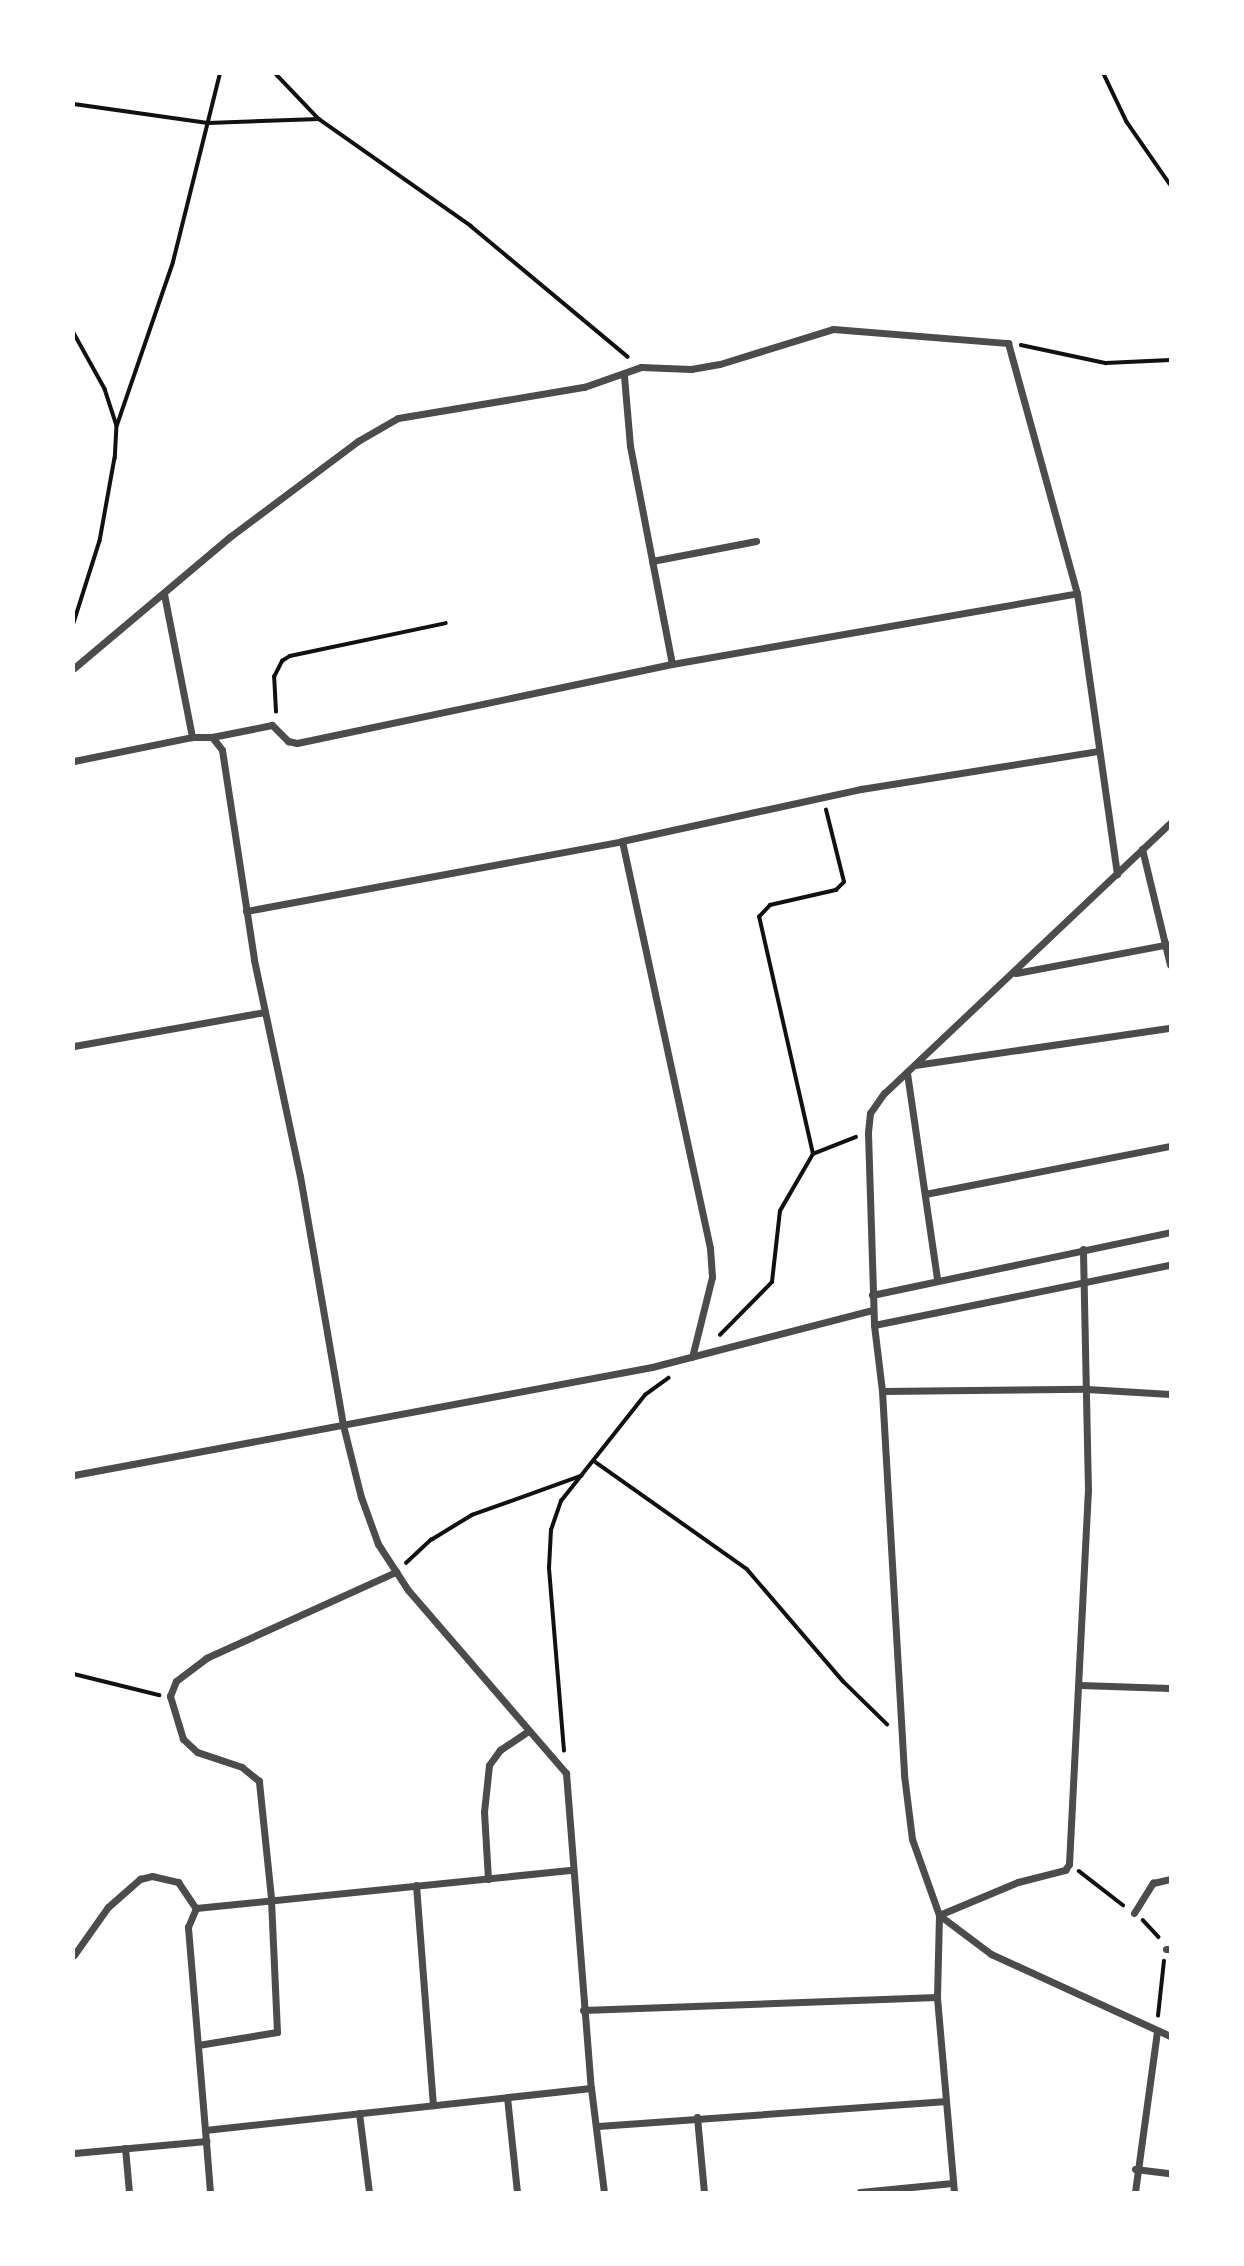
<!DOCTYPE html>
<style>
body{margin:0}
#map{position:relative;width:1244px;height:2266px;overflow:hidden;background:#fff;font-family:"DM Sans",sans-serif}
div>[style]{position:absolute}
.path>*{height:3.5px;margin:-1.75px;padding:0 1.75px;transform-origin:1.75px;border-radius:1.75px;background:#111}
.minor>*{height:7px;margin:-3.5px;padding:0 3.5px;transform-origin:3.5px;border-radius:3.5px;background:#4c4c4c}
span{translate:-50% -50%;white-space:nowrap;text-align:center;line-height:1.15;-webkit-text-stroke:7px #fff;paint-order:stroke}
.frame{position:absolute;inset:0;border:75px solid #fff;pointer-events:none}
</style>
<div id="map">
<div class="path">
<i style="left:276px;top:74px;width:62px;rotate:46.3deg"></i>
<i style="left:319px;top:119px;width:186px;rotate:35.1deg"></i>
<i style="left:471px;top:226px;width:204px;rotate:39.8deg"></i>
<i style="left:1104px;top:74px;width:53px;rotate:64.4deg"></i>
<i style="left:1127px;top:122px;width:75px;rotate:55.3deg"></i>
<i style="left:74px;top:104px;width:135px;rotate:8.1deg"></i>
<i style="left:208px;top:123px;width:111px;rotate:-2.1deg"></i>
<i style="left:74px;top:333px;width:64px;rotate:61deg"></i>
<i style="left:105px;top:389px;width:38px;rotate:72deg"></i>
<i style="left:117px;top:425px;width:33px;rotate:93deg"></i>
<i style="left:115px;top:458px;width:84px;rotate:100.2deg"></i>
<i style="left:100px;top:541px;width:86px;rotate:107.6deg"></i>
<i style="left:1021px;top:345px;width:87px;rotate:12deg"></i>
<i style="left:1106px;top:363px;width:64px;rotate:-2.7deg"></i>
<i style="left:117px;top:425px;width:172px;rotate:-71deg"></i>
<i style="left:173px;top:262px;width:194px;rotate:-76deg"></i>
<i style="left:276px;top:712px;width:35px;rotate:-93deg"></i>
<i style="left:274px;top:677px;width:18px;rotate:-63deg"></i>
<i style="left:282px;top:661px;width:9px;rotate:-32deg"></i>
<i style="left:290px;top:656px;width:159px;rotate:-11.9deg"></i>
<i style="left:813px;top:1154px;width:243px;rotate:-102.8deg"></i>
<i style="left:759px;top:917px;width:16px;rotate:-47deg"></i>
<i style="left:770px;top:905px;width:68px;rotate:-12.8deg"></i>
<i style="left:836px;top:890px;width:11px;rotate:-45deg"></i>
<i style="left:844px;top:882px;width:74px;rotate:-104deg"></i>
<i style="left:720px;top:1335px;width:74px;rotate:-45.5deg"></i>
<i style="left:772px;top:1282px;width:71px;rotate:-83.6deg"></i>
<i style="left:780px;top:1211px;width:66px;rotate:-59.9deg"></i>
<i style="left:813px;top:1154px;width:46px;rotate:-21.6deg"></i>
<i style="left:594px;top:1461px;width:187px;rotate:35.2deg"></i>
<i style="left:747px;top:1569px;width:148px;rotate:49.4deg"></i>
<i style="left:843px;top:1681px;width:62px;rotate:44.3deg"></i>
<i style="left:406px;top:1563px;width:34px;rotate:-43deg"></i>
<i style="left:431px;top:1540px;width:48px;rotate:-31.4deg"></i>
<i style="left:472px;top:1515px;width:116px;rotate:-19.7deg"></i>
<i style="left:74px;top:1674px;width:88px;rotate:13.9deg"></i>
<i style="left:564px;top:1751px;width:184px;rotate:-94.7deg"></i>
<i style="left:549px;top:1568px;width:38px;rotate:-87deg"></i>
<i style="left:551px;top:1530px;width:31px;rotate:-71deg"></i>
<i style="left:561px;top:1501px;width:135px;rotate:-51.6deg"></i>
<i style="left:645px;top:1395px;width:29px;rotate:-36deg"></i>
<i style="left:1079px;top:1871px;width:56px;rotate:37.7deg"></i>
<i style="left:1143px;top:1920px;width:23px;rotate:47deg"></i>
<i style="left:1158px;top:2016px;width:55px;rotate:-83.8deg"></i>
</div>
<div class="minor">
<i style="left:624px;top:376px;width:70px;rotate:85.1deg"></i>
<i style="left:630px;top:446px;width:222px;rotate:79.1deg"></i>
<i style="left:652px;top:561px;width:106px;rotate:-10.9deg"></i>
<i style="left:164px;top:594px;width:146px;rotate:78.9deg"></i>
<i style="left:74px;top:668px;width:205px;rotate:-40.1deg"></i>
<i style="left:231px;top:536px;width:159px;rotate:-36.8deg"></i>
<i style="left:358px;top:441px;width:46px;rotate:-29.9deg"></i>
<i style="left:398px;top:418px;width:189px;rotate:-9.5deg"></i>
<i style="left:584px;top:387px;width:60px;rotate:-19.3deg"></i>
<i style="left:641px;top:367px;width:50px;rotate:2.3deg"></i>
<i style="left:691px;top:369px;width:29px;rotate:-10deg"></i>
<i style="left:720px;top:364px;width:118px;rotate:-17.2deg"></i>
<i style="left:833px;top:329px;width:176px;rotate:4.6deg"></i>
<i style="left:1008px;top:343px;width:259px;rotate:74.6deg"></i>
<i style="left:1077px;top:593px;width:284px;rotate:81.9deg"></i>
<i style="left:212px;top:737px;width:61px;rotate:-11.3deg"></i>
<i style="left:272px;top:725px;width:23px;rotate:45deg"></i>
<i style="left:288px;top:741px;width:9px;rotate:13deg"></i>
<i style="left:297px;top:743px;width:383px;rotate:-11.9deg"></i>
<i style="left:672px;top:664px;width:411px;rotate:-9.9deg"></i>
<i style="left:74px;top:761px;width:120px;rotate:-11.5deg"></i>
<i style="left:192px;top:737px;width:20px"></i>
<i style="left:212px;top:737px;width:16px;rotate:52deg"></i>
<i style="left:222px;top:750px;width:212px;rotate:81.3deg"></i>
<i style="left:254px;top:960px;width:221px;rotate:78deg"></i>
<i style="left:300px;top:1176px;width:253px;rotate:80.2deg"></i>
<i style="left:343px;top:1425px;width:74px;rotate:76deg"></i>
<i style="left:361px;top:1497px;width:50px;rotate:70.1deg"></i>
<i style="left:378px;top:1544px;width:55px;rotate:56.9deg"></i>
<i style="left:408px;top:1590px;width:242px;rotate:49.2deg"></i>
<i style="left:566px;top:1773px;width:316px;rotate:85.5deg"></i>
<i style="left:1170px;top:823px;width:393px;rotate:136.6deg"></i>
<i style="left:884px;top:1093px;width:24px;rotate:125deg"></i>
<i style="left:870px;top:1113px;width:20px;rotate:96deg"></i>
<i style="left:868px;top:1133px;width:192px;rotate:88.2deg"></i>
<i style="left:874px;top:1325px;width:66px;rotate:83.1deg"></i>
<i style="left:882px;top:1391px;width:385px;rotate:86.7deg"></i>
<i style="left:904px;top:1775px;width:64px;rotate:82.9deg"></i>
<i style="left:912px;top:1839px;width:81px;rotate:70.4deg"></i>
<i style="left:939px;top:1915px;width:65px;rotate:36.9deg"></i>
<i style="left:991px;top:1954px;width:197px;rotate:24.6deg"></i>
<i style="left:622px;top:841px;width:416px;rotate:77.8deg"></i>
<i style="left:710px;top:1248px;width:29px;rotate:86deg"></i>
<i style="left:712px;top:1277px;width:82px;rotate:104deg"></i>
<i style="left:1142px;top:849px;width:119px;rotate:76.4deg"></i>
<i style="left:246px;top:911px;width:382px;rotate:-10.5deg"></i>
<i style="left:622px;top:841px;width:245px;rotate:-12.3deg"></i>
<i style="left:861px;top:789px;width:241px;rotate:-9.1deg"></i>
<i style="left:1016px;top:973px;width:157px;rotate:-10.7deg"></i>
<i style="left:74px;top:1046px;width:194px;rotate:-10.1deg"></i>
<i style="left:915px;top:1065px;width:258px;rotate:-8.3deg"></i>
<i style="left:907px;top:1073px;width:207px;rotate:81.7deg"></i>
<i style="left:925px;top:1194px;width:250px;rotate:-11.1deg"></i>
<i style="left:872px;top:1295px;width:305px;rotate:-11.9deg"></i>
<i style="left:874px;top:1325px;width:302px;rotate:-11.5deg"></i>
<i style="left:882px;top:1391px;width:205px;rotate:-0.6deg"></i>
<i style="left:1087px;top:1389px;width:83px;rotate:3.4deg"></i>
<i style="left:74px;top:1475px;width:588px;rotate:-10.58deg"></i>
<i style="left:652px;top:1367px;width:228px;rotate:-14.5deg"></i>
<i style="left:1080px;top:1685px;width:90px;rotate:1.9deg"></i>
<i style="left:488px;top:1879px;width:67px;rotate:-93.4deg"></i>
<i style="left:484px;top:1812px;width:47px;rotate:-83.9deg"></i>
<i style="left:489px;top:1765px;width:19px;rotate:-54deg"></i>
<i style="left:500px;top:1750px;width:34px;rotate:-34deg"></i>
<i style="left:416px;top:1885px;width:221px;rotate:85.6deg"></i>
<i style="left:1134px;top:1913px;width:36px;rotate:-58deg"></i>
<i style="left:1153px;top:1883px;width:17px;rotate:-13deg"></i>
<i style="left:1166px;top:1949px;width:4px"></i>
<i style="left:74px;top:1955px;width:59px;rotate:-54.7deg"></i>
<i style="left:108px;top:1907px;width:43px;rotate:-41.2deg"></i>
<i style="left:140px;top:1879px;width:12px;rotate:-14deg"></i>
<i style="left:152px;top:1876px;width:27px;rotate:13deg"></i>
<i style="left:178px;top:1882px;width:32px;rotate:56deg"></i>
<i style="left:583px;top:2010px;width:354px;rotate:-2.1deg"></i>
<i style="left:198px;top:2045px;width:80px;rotate:-9.3deg"></i>
<i style="left:277px;top:2032px;width:134px;rotate:-92.6deg"></i>
<i style="left:271px;top:1898px;width:118px;rotate:-95.9deg"></i>
<i style="left:259px;top:1781px;width:22px;rotate:-141deg"></i>
<i style="left:242px;top:1767px;width:47px;rotate:-161.6deg"></i>
<i style="left:197px;top:1752px;width:19px;rotate:-137deg"></i>
<i style="left:183px;top:1739px;width:45px;rotate:-106.8deg"></i>
<i style="left:170px;top:1696px;width:16px;rotate:-68deg"></i>
<i style="left:176px;top:1681px;width:38px;rotate:-37deg"></i>
<i style="left:206px;top:1658px;width:209px;rotate:-24.4deg"></i>
<i style="left:507px;top:2097px;width:96px;rotate:84deg"></i>
<i style="left:359px;top:2113px;width:80px;rotate:82.8deg"></i>
<i style="left:697px;top:2117px;width:75px;rotate:84.7deg"></i>
<i style="left:598px;top:2126px;width:346px;rotate:-4.1deg"></i>
<i style="left:205px;top:2130px;width:204px;rotate:-94.8deg"></i>
<i style="left:188px;top:1927px;width:21px;rotate:-67deg"></i>
<i style="left:196px;top:1908px;width:378px;rotate:-5.8deg"></i>
<i style="left:125px;top:2148px;width:44px;rotate:84.8deg"></i>
<i style="left:74px;top:2153px;width:133px;rotate:-5.2deg"></i>
<i style="left:1135px;top:2169px;width:35px;rotate:7deg"></i>
<i style="left:210px;top:2192px;width:62px;rotate:-94.6deg"></i>
<i style="left:205px;top:2130px;width:388px;rotate:-6.2deg"></i>
<i style="left:591px;top:2088px;width:105px;rotate:82.9deg"></i>
<i style="left:860px;top:2192px;width:93px;rotate:-5.5deg"></i>
<i style="left:954px;top:2192px;width:196px;rotate:-95deg"></i>
<i style="left:937px;top:1997px;width:82px;rotate:-88.6deg"></i>
<i style="left:939px;top:1915px;width:86px;rotate:-22.7deg"></i>
<i style="left:1018px;top:1882px;width:49px;rotate:-14.3deg"></i>
<i style="left:1065px;top:1870px;width:7px;rotate:-56deg"></i>
<i style="left:1069px;top:1864px;width:373px;rotate:-87.1deg"></i>
<i style="left:1088px;top:1491px;width:242px;rotate:-91.2deg"></i>
<i style="left:1135px;top:2192px;width:162px;rotate:-82.2deg"></i>
</div>
<div class="frame"></div>
</div>
